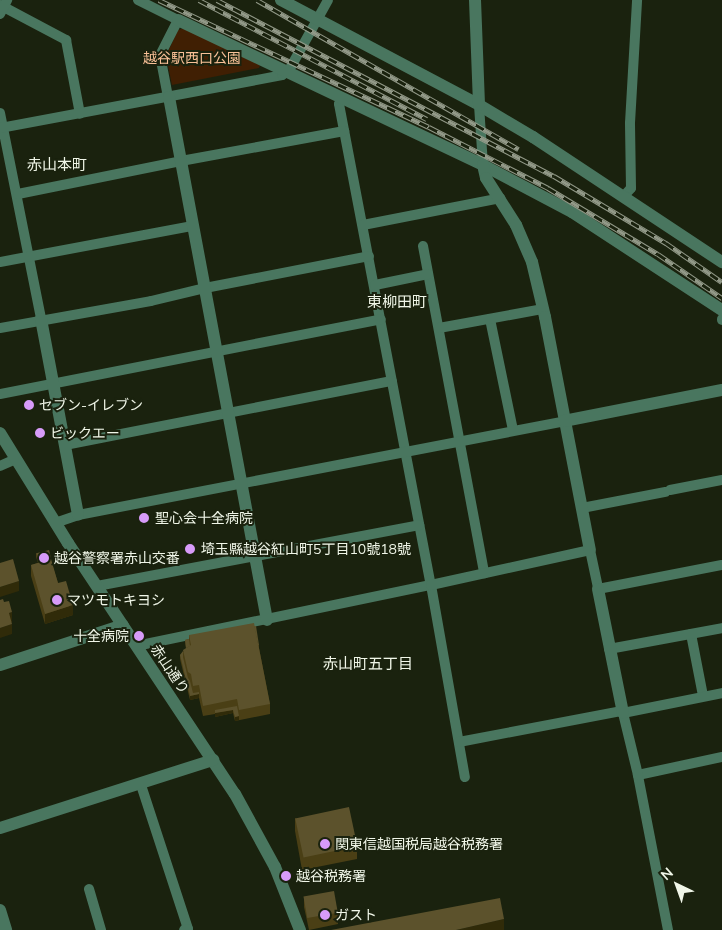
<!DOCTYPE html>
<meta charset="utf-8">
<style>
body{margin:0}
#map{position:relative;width:722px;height:930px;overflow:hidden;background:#1a220e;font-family:Mulish,"Noto Sans JP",sans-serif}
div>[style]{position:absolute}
.green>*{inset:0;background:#401f03}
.minor>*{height:10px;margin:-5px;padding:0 5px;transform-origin:5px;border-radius:5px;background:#49765f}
.tertiary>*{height:12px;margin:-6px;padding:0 6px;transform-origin:6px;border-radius:6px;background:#49765f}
.rail>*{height:5px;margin-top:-2.5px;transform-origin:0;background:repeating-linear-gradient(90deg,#1a220e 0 9px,#929988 0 18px);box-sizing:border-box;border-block:1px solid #929988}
.wall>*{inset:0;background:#4a3f15}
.shaded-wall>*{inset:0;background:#302b09}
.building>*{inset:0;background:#5c522c;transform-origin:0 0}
.dots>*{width:14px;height:14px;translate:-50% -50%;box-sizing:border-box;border:2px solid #1a220e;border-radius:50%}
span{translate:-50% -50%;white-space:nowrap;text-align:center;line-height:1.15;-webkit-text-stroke:4px #1a220e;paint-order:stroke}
.park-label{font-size:14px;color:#f9c097}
.poi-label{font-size:14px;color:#f0f6e8}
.left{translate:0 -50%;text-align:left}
.right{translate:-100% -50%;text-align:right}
.street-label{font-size:14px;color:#f0f6e8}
.neighbourhood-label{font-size:15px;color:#f0f6e8}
.north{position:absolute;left:652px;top:860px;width:50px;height:50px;-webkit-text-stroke:4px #1a220e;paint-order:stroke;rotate:318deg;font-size:14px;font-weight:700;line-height:20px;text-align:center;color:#f0f6e8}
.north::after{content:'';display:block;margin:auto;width:18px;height:22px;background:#f0f6e8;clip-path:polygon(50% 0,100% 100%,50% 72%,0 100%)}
</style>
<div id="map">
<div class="green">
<i style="clip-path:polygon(184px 28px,260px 65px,259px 68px,172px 85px,166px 56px,178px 30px)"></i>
</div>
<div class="minor">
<i style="left:138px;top:0;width:45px;rotate:26.6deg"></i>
<i style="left:178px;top:20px;width:39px;rotate:117deg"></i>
<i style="left:160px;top:55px;width:43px;rotate:79.2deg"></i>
<i style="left:0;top:5px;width:75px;rotate:27.9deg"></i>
<i style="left:66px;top:40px;width:75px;rotate:79.3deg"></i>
<i style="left:0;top:14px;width:16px;rotate:-63deg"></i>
<i style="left:288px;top:72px;width:82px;rotate:-60.9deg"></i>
<i style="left:343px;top:98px;width:7px;rotate:124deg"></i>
<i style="left:339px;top:104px;width:490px;rotate:79.2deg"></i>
<i style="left:431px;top:585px;width:195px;rotate:80deg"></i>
<i style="left:479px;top:105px;width:60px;rotate:86.2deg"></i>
<i style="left:0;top:113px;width:210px;rotate:78.7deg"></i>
<i style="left:0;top:128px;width:287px;rotate:-10.6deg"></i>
<i style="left:282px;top:75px;width:5px;rotate:-68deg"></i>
<i style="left:18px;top:194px;width:166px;rotate:-11.4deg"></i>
<i style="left:181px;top:161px;width:166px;rotate:-10.4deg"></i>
<i style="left:623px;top:197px;width:12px;rotate:-48deg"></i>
<i style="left:631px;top:188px;width:65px;rotate:-90.9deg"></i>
<i style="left:630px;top:123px;width:123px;rotate:-86.7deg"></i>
<i style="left:363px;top:225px;width:140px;rotate:-11.1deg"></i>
<i style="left:423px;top:246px;width:333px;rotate:79.4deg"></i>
<i style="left:0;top:262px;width:196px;rotate:-10.6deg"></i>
<i style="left:375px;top:285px;width:54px;rotate:-11.7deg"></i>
<i style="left:490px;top:319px;width:113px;rotate:78.3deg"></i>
<i style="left:722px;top:319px;width:1px;rotate:90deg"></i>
<i style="left:0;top:328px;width:153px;rotate:-10.1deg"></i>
<i style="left:151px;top:301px;width:56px;rotate:-13.5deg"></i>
<i style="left:205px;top:288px;width:167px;rotate:-11deg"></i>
<i style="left:439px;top:328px;width:106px;rotate:-10.4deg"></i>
<i style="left:0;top:394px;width:388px;rotate:-11.1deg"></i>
<i style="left:65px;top:445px;width:333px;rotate:-11.1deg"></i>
<i style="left:0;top:466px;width:17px;rotate:-24deg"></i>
<i style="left:670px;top:490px;width:53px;rotate:-10.9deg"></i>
<i style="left:582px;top:508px;width:85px;rotate:-10.9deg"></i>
<i style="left:55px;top:523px;width:24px;rotate:-19deg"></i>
<i style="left:78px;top:515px;width:495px;rotate:-10.9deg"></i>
<i style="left:97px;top:586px;width:328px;rotate:-10.7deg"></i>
<i style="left:691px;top:634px;width:63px;rotate:79deg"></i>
<i style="left:136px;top:646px;width:301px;rotate:-11.7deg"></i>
<i style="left:431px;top:585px;width:163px;rotate:-12.4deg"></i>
<i style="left:590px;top:550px;width:40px;rotate:78deg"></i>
<i style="left:598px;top:589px;width:126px;rotate:-11deg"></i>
<i style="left:609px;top:649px;width:115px;rotate:-10.5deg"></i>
<i style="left:459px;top:742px;width:166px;rotate:-10.8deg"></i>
<i style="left:638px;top:775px;width:86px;rotate:-12.1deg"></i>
<i style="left:141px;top:785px;width:151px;rotate:71.9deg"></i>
<i style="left:188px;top:929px;width:4px;rotate:166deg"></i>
<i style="left:89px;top:889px;width:43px;rotate:73.7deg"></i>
<i style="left:668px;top:930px;width:158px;rotate:-101deg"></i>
<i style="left:638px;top:775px;width:64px;rotate:-103.6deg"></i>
<i style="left:623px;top:713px;width:101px;rotate:-11.4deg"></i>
</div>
<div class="tertiary">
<i style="left:281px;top:0;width:224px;rotate:27.9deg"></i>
<i style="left:479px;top:105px;width:63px;rotate:30.7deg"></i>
<i style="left:533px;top:137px;width:227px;rotate:33.5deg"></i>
<i style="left:475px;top:0;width:105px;rotate:87.8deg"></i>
<i style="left:178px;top:20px;width:338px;rotate:25.4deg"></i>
<i style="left:483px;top:165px;width:101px;rotate:27.8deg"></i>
<i style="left:572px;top:212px;width:179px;rotate:33.2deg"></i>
<i style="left:169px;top:97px;width:532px;rotate:79.39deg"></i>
<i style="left:483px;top:165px;width:13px;rotate:77deg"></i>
<i style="left:486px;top:178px;width:56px;rotate:57.4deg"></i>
<i style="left:516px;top:225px;width:40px;rotate:66.6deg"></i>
<i style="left:532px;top:262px;width:57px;rotate:76.7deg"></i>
<i style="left:545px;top:317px;width:237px;rotate:79.1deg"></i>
<i style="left:41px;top:319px;width:199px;rotate:79.3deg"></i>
<i style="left:564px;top:421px;width:161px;rotate:-11.1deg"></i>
<i style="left:0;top:433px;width:129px;rotate:58.3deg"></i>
<i style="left:68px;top:543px;width:301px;rotate:56.4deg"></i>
<i style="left:235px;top:794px;width:83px;rotate:61.3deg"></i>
<i style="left:275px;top:867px;width:68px;rotate:68.4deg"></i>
<i style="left:598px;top:589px;width:126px;rotate:78.6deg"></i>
<i style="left:0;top:665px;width:129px;rotate:-18deg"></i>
<i style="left:0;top:828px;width:224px;rotate:-17.7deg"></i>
<i style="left:0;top:910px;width:21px;rotate:73deg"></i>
</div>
<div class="rail">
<i style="left:159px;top:0;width:298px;rotate:25.2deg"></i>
<i style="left:429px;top:127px;width:134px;rotate:27.1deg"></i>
<i style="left:548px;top:188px;width:128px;rotate:31deg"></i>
<i style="left:658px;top:254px;width:78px;rotate:34.5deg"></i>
<i style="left:199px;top:0;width:257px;rotate:27.6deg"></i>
<i style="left:217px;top:0;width:380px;rotate:27.6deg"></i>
<i style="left:554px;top:176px;width:131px;rotate:30.9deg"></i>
<i style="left:666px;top:243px;width:68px;rotate:34.9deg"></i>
<i style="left:257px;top:0;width:301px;rotate:29.7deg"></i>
</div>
<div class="wall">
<i style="clip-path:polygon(36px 553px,51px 561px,58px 583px,73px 615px,45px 624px,31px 576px,31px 565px,38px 563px,36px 557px)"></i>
<i style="clip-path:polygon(189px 635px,259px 645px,259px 648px,270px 704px,270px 714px,235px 721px,233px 713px,215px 717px,215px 714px,203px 716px,199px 698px,190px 700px,180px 659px,180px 655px,186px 649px,185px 640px,189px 639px)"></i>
<i style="clip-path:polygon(295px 818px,357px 846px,357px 859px,302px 870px,295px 831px)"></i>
<i style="clip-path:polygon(304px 897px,338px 913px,338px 924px,309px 930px,304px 907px)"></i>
</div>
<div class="shaded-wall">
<i style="clip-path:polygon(51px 558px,51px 561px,38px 565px,38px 561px)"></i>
<i style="clip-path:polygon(19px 581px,19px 591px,0 597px,0 587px)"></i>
<i style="clip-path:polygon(73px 605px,73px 615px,45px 624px,45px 614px)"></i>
<i style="clip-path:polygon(12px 612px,12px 622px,9px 623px,9px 613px)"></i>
<i style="clip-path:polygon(12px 624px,12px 634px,0 638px,0 628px)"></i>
<i style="clip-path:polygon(199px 694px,199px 698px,190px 700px,190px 696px)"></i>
<i style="clip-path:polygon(233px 710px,233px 713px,215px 717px,215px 713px)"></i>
<i style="clip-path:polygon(239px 716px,239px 720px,235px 721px,235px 717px)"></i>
<i style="clip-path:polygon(504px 919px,504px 930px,456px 930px)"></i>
</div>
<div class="building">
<i style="left:49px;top:550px;width:8px;height:13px;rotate:76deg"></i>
<i style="clip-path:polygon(13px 559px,19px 581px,0 587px,0 563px)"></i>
<i style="clip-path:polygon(51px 559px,58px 583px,66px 581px,73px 605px,45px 614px,31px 565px)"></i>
<i style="clip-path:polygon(3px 599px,4px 602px,9px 601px,12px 612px,9px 613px,12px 624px,0 628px,0 600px)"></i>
<i style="clip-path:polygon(254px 623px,270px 704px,239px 710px,237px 699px,203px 706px,199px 685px,193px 686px,191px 674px,188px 672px,183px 650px,191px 645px,189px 635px)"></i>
<i style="clip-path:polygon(254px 626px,256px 626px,259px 645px,258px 645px)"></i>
<i style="clip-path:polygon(189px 639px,190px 646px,186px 648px,185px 640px)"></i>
<i style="clip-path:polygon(183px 651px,183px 657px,188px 678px,190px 681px,193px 693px,199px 692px,199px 694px,190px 696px,180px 655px)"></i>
<i style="clip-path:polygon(237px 706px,239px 716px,235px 717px,233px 710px,215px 713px,215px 710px)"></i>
<i style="left:349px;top:807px;width:40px;height:55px;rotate:78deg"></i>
<i style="left:334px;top:891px;width:22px;height:31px;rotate:80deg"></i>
<i style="clip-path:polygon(500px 898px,504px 919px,456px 930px,331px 930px)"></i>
</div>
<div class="dots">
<i style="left:29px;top:405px;background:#d79bf9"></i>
<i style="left:40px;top:433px;background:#d79bf9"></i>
<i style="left:144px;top:518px;background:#d79bf9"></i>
<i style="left:190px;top:549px;background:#d79bf9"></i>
<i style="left:44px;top:558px;background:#d79bf9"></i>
<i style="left:57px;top:600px;background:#d79bf9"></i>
<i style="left:139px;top:636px;background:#d79bf9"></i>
<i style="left:325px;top:844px;background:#d79bf9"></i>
<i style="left:286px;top:876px;background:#d79bf9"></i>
<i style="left:325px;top:915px;background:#d79bf9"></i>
</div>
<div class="park-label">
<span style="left:192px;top:58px">越谷駅西口公園</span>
</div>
<div class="poi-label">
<span class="left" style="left:39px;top:405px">セブン-イレブン</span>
<span class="left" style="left:50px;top:433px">ビックエー</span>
<span class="left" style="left:155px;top:518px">聖心会十全病院</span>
<span class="left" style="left:201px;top:549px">埼玉縣越谷紅山町5丁目10號18號</span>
<span class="left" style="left:54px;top:558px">越谷警察署赤山交番</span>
<span class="left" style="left:67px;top:600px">マツモトキヨシ</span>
<span class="right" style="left:129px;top:636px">十全病院</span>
<span class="left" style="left:335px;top:844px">関東信越国税局越谷税務署</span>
<span class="left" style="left:296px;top:876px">越谷税務署</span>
<span class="left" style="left:335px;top:915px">ガスト</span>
</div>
<div class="street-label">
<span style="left:170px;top:669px;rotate:56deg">赤山通り</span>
</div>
<div class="neighbourhood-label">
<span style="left:57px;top:165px">赤山本町</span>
<span style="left:397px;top:302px">東柳田町</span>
<span style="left:368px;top:664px">赤山町五丁目</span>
</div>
<div class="north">N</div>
</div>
